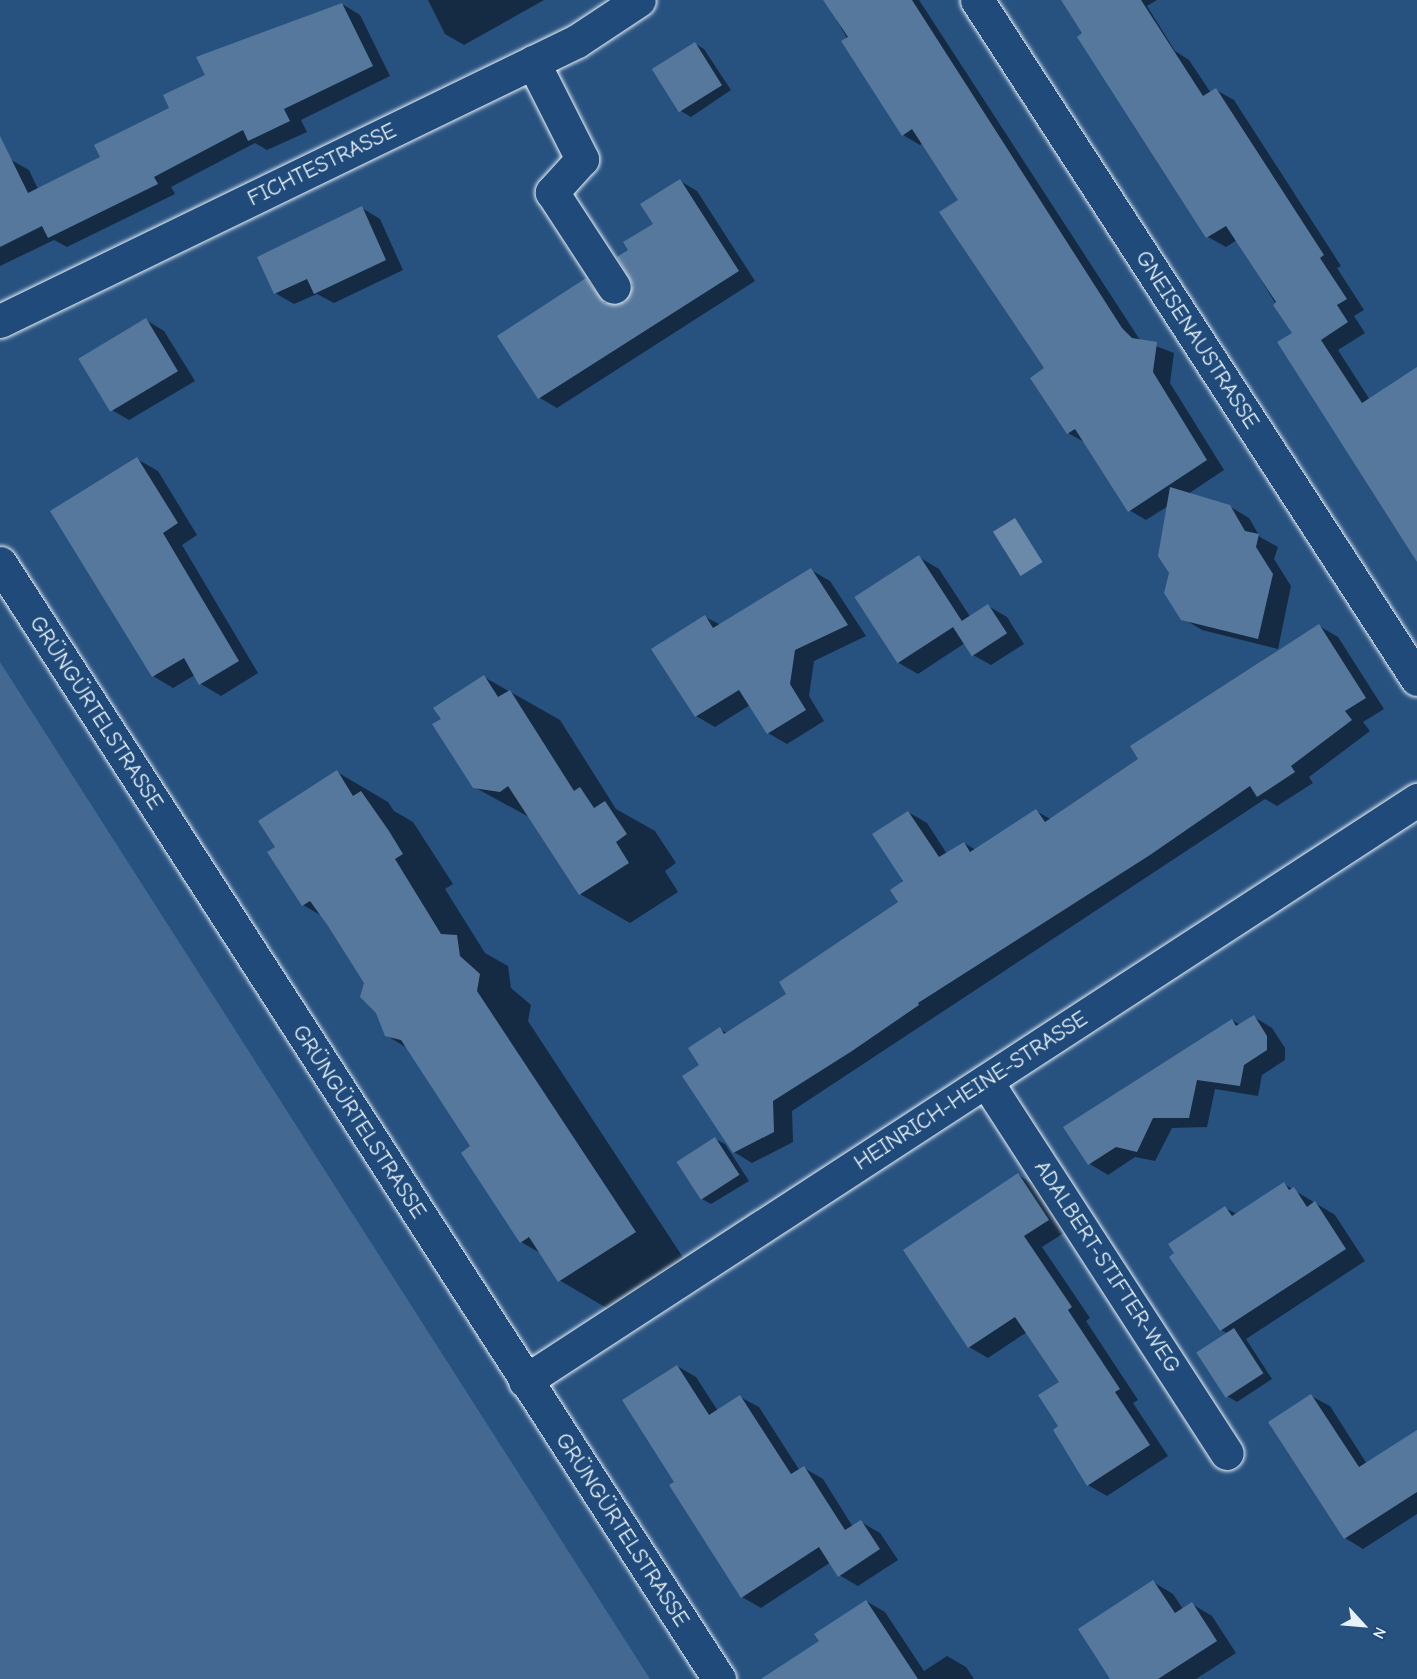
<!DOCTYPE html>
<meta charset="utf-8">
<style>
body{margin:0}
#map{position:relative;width:1417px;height:1679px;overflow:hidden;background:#27517f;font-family:"Comic Neue",sans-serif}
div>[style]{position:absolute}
.green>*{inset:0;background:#436891}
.water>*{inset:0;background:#6b8aaa;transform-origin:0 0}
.shadow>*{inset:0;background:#0007}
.building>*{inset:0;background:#57789d;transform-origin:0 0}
.roads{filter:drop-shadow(0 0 2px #e8f1f8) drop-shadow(0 0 2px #e8f1f8)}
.minor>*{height:33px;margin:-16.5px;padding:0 16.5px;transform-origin:16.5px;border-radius:16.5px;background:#1f4a7a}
span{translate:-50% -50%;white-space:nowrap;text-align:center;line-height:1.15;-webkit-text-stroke:4.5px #1f4a7a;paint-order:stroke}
.street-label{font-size:22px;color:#e8f1f8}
.north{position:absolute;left:1333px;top:1595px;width:60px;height:60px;-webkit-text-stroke:4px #1f4a7a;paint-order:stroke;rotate:116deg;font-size:16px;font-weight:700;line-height:24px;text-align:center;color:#e8f1f8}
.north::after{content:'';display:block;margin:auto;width:21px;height:27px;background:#e8f1f8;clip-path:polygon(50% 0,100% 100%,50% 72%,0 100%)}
</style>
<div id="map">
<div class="green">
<i style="clip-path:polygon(0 662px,650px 1679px,0 1679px)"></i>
</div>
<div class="water">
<i style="left:1015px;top:518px;width:52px;height:26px;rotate:58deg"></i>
</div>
<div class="shadow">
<i style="clip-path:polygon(428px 0,544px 0,464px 45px,445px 34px)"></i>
<i style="clip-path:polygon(825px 0,919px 0,1140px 340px,1174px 353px,1170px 383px,1224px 470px,1188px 494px,1229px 506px,1249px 518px,1260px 537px,1278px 547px,1274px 559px,1291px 586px,1278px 649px,1202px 630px,1182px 618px,1170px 573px,1168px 506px,1146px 520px,1129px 510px,1086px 443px,1068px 433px,1046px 369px,960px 200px,923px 143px,920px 145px,903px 135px)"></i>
<i style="clip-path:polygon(1063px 0,1157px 0,1147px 6px,1175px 51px,1189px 60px,1211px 93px,1216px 90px,1234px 100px,1341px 266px,1337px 268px,1364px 310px,1354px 316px,1365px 333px,1338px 350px,1370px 400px,1417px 369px,1417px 559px,1294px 334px,1237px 240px,1226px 247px,1208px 237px)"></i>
<i style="clip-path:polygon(342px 4px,360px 15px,390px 76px,301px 120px,307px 132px,267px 150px,255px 143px,171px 187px,175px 194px,67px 247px,54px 240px,0 266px,0 166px,11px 160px,29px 170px,38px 189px,102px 158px,171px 108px)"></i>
<i style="clip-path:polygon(695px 44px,704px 49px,731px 90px,691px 117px,681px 111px)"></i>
<i style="clip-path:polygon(680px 181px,697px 191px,755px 281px,557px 408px,540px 398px,586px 279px,603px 290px,614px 304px,626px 304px,634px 285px,630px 250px,655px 224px)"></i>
<i style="clip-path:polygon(362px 208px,380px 219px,403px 270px,334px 303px,317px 294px,294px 304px,275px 293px,259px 258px)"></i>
<i style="clip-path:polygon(146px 320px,164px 331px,195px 381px,129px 420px,110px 409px,81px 359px)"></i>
<i style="clip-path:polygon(137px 459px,158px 471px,197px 535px,182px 545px,258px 673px,221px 696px,201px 684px,195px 675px,173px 688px,153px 676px)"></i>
<i style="clip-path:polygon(919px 557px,939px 569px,971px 618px,988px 606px,1007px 617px,1024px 644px,991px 665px,973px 655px,965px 643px,918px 674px,897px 662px,856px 598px)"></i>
<i style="clip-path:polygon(811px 570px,830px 581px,866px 636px,814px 661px,809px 696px,824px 721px,787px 744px,768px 733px,750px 705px,715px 727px,696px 716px,705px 617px,721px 625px)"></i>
<i style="clip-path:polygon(1319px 626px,1338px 637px,1384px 709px,1363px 722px,1370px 731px,1309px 777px,1313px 783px,1277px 806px,1265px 799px,792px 1111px,793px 1142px,752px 1163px,734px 1152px,701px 1065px,720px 1029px,728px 1034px,788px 995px,900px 902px,908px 812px,927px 823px,947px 854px,964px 843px,976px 850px,1036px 811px,1052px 820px,1140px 759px)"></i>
<i style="clip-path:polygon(484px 677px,560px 720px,616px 809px,655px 831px,676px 863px,665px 871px,678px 892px,630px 923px,580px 894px,529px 817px,474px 787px,443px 719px)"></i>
<i style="clip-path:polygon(337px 772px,388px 802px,394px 811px,413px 822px,453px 884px,445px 889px,485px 953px,508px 966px,511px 988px,531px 1005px,528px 1021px,686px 1262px,610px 1310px,559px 1280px,542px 1254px,521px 1242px,472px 1146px,407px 1048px,386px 1035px,366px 982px,322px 916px,303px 905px,277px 847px)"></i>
<i style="clip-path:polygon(1254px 1017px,1272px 1028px,1285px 1048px,1285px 1060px,1262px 1075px,1258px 1096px,1215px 1089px,1207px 1127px,1172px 1128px,1155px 1161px,1135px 1157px,1108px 1175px,1090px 1164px,1065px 1127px,1232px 1020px,1240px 1025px)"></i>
<i style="clip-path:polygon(715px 1139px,725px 1144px,749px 1181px,711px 1204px,702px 1199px)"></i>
<i style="clip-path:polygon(1018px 1175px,1037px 1186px,1067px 1231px,1042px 1247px,1090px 1318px,1086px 1321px,1138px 1400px,1133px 1403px,1168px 1456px,1107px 1496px,1088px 1485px,1060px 1426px,1061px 1382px,1027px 1332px,988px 1358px,969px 1347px)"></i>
<i style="clip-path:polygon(1284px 1184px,1335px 1215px,1365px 1261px,1246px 1339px,1272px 1379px,1237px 1402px,1227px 1396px,1227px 1333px,1221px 1330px,1225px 1208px,1237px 1214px)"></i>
<i style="clip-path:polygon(677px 1366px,696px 1377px,718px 1411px,740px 1397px,759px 1407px,800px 1471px,804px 1468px,823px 1479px,853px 1527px,861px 1522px,880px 1533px,898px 1560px,858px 1586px,839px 1575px,831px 1562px,761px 1608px,742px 1597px,676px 1482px)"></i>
<i style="clip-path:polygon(1311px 1396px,1330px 1406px,1367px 1464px,1417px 1432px,1417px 1514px,1363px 1549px,1345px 1538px)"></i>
<i style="clip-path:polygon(1153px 1582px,1173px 1594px,1183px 1609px,1192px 1604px,1212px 1616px,1236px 1653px,1196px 1679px,1112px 1679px)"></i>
<i style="clip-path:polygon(866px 1601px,885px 1612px,924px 1671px,947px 1656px,966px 1667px,974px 1679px,795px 1679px,821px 1642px)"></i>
</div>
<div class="building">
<i style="clip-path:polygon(823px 0,912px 0,1122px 328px,1132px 338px,1157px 342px,1153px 372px,1207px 460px,1128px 512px,1075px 429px,1067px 434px,1030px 378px,1044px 368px,939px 212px,958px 200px,912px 129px,902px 136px,841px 41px,848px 37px)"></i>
<i style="clip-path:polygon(1061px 0,1141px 0,1203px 96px,1216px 88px,1324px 255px,1320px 258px,1347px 299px,1337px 305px,1348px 322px,1321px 340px,1362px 403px,1417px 367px,1417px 562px,1277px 342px,1292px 333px,1273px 305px,1276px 302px,1226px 226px,1206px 238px,1077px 37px,1082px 33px)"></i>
<i style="clip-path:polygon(342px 3px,373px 66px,284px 109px,290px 121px,248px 141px,243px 130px,154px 177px,158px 184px,48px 238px,42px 226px,0 247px,0 136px,28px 193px,100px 157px,94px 145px,169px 108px,163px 95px,205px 75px,196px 57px)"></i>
<i style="left:695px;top:42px;width:51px;height:51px;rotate:58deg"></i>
<i style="clip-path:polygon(680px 179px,739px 271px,538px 399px,497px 336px,586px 278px,605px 303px,625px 302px,633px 285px,617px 257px,628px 250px,623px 242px,653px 224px,640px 204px)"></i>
<i style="clip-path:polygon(362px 206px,386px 260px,314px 294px,307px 279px,274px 294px,257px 257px)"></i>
<i style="left:146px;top:318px;width:62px;height:79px;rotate:59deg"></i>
<i style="clip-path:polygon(137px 457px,178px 523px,163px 533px,239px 661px,199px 685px,184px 658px,152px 677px,50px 511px)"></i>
<i style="clip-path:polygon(1170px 487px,1230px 505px,1245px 531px,1259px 534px,1256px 547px,1273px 574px,1258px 639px,1181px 620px,1164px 593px,1169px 573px,1158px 556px)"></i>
<i style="left:919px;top:555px;width:79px;height:77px;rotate:57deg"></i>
<i style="clip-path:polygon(811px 568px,848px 625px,795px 650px,790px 684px,806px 710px,767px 734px,739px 690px,695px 717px,651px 649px,705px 615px,713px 628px)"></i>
<i style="left:988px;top:604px;width:35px;height:42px;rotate:57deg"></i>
<i style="clip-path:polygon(1319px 624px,1366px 698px,1345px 711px,1352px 720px,1291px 766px,1295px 772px,1257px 797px,1250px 786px,1150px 855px,918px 1003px,919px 1005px,852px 1051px,773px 1101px,774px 1132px,733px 1153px,682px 1076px,699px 1065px,688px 1048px,720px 1027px,724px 1034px,786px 994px,779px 982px,898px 902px,890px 890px,903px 881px,872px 834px,908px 811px,939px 857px,964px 842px,970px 852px,1036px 809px,1045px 822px,1138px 759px,1130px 746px)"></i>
<i style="clip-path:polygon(484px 675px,498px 697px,510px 690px,574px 791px,580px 787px,594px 808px,605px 801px,627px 834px,616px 842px,629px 863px,579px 895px,508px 786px,500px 792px,473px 788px,432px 724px,441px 719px,433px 708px)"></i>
<i style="clip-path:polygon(337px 770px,353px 796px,361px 791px,389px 831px,403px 854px,395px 859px,441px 934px,457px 935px,460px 956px,480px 974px,477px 991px,636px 1232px,558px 1282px,529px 1237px,520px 1243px,461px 1153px,470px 1146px,416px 1063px,401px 1040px,385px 1036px,376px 1013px,360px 997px,364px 983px,328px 926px,310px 901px,302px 906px,267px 852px,275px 847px,258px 821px)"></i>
<i style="clip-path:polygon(1254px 1015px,1267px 1036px,1267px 1050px,1244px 1065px,1240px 1086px,1197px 1080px,1189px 1118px,1153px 1118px,1137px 1152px,1116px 1147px,1088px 1165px,1063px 1127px,1232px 1019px,1236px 1026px)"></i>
<i style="left:715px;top:1137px;width:45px;height:46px;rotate:57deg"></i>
<i style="clip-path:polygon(1018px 1173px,1049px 1220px,1024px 1236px,1072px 1307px,1068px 1310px,1120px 1389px,1115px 1392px,1150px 1445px,1087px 1486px,1053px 1430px,1058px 1426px,1038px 1395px,1059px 1382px,1015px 1317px,968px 1348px,903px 1250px)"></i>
<i style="clip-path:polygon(1284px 1182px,1289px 1190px,1294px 1187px,1307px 1207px,1315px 1201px,1346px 1249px,1220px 1331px,1169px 1257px,1174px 1253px,1168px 1244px,1225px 1206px,1232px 1216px)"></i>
<i style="left:1234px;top:1328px;width:54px;height:45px;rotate:57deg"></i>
<i style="clip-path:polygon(677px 1365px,709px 1415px,740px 1395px,791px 1474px,804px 1466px,845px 1530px,861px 1520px,880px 1549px,838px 1577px,819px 1547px,741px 1598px,669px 1485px,674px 1482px,622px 1400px)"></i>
<i style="clip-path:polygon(1311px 1394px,1359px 1467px,1417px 1430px,1417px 1492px,1344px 1539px,1268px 1422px)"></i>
<i style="clip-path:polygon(1153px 1580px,1175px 1613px,1192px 1602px,1217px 1641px,1158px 1679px,1110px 1679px,1078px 1629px)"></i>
<i style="clip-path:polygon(866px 1600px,918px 1679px,761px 1679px,819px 1641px,814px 1634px)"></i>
</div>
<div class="roads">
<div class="minor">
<i style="left:977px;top:0;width:809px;rotate:57.06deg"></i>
<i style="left:533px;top:62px;width:109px;rotate:63.2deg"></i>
<i style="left:582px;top:159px;width:45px;rotate:132.3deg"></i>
<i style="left:552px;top:192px;width:113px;rotate:56.9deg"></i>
<i style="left:0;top:321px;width:641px;rotate:-25.89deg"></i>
<i style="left:577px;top:41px;width:74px;rotate:-33.5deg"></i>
<i style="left:0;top:563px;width:1328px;rotate:57.21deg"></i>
<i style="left:986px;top:1081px;width:443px;rotate:57.1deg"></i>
<i style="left:525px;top:1381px;width:1065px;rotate:-33.08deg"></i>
</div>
</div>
<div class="street-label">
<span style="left:322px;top:165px;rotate:-26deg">FICHTESTRASSE</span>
<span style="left:1197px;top:340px;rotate:57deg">GNEISENAUSTRASSE</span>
<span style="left:96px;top:713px;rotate:57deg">GRÜNGÜRTELSTRASSE</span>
<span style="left:971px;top:1091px;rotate:-33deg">HEINRICH-HEINE-STRASSE</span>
<span style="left:359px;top:1122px;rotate:57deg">GRÜNGÜRTELSTRASSE</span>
<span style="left:1107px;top:1267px;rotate:57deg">ADALBERT-STIFTER-WEG</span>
<span style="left:622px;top:1530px;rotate:57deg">GRÜNGÜRTELSTRASSE</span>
</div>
<div class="north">N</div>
</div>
